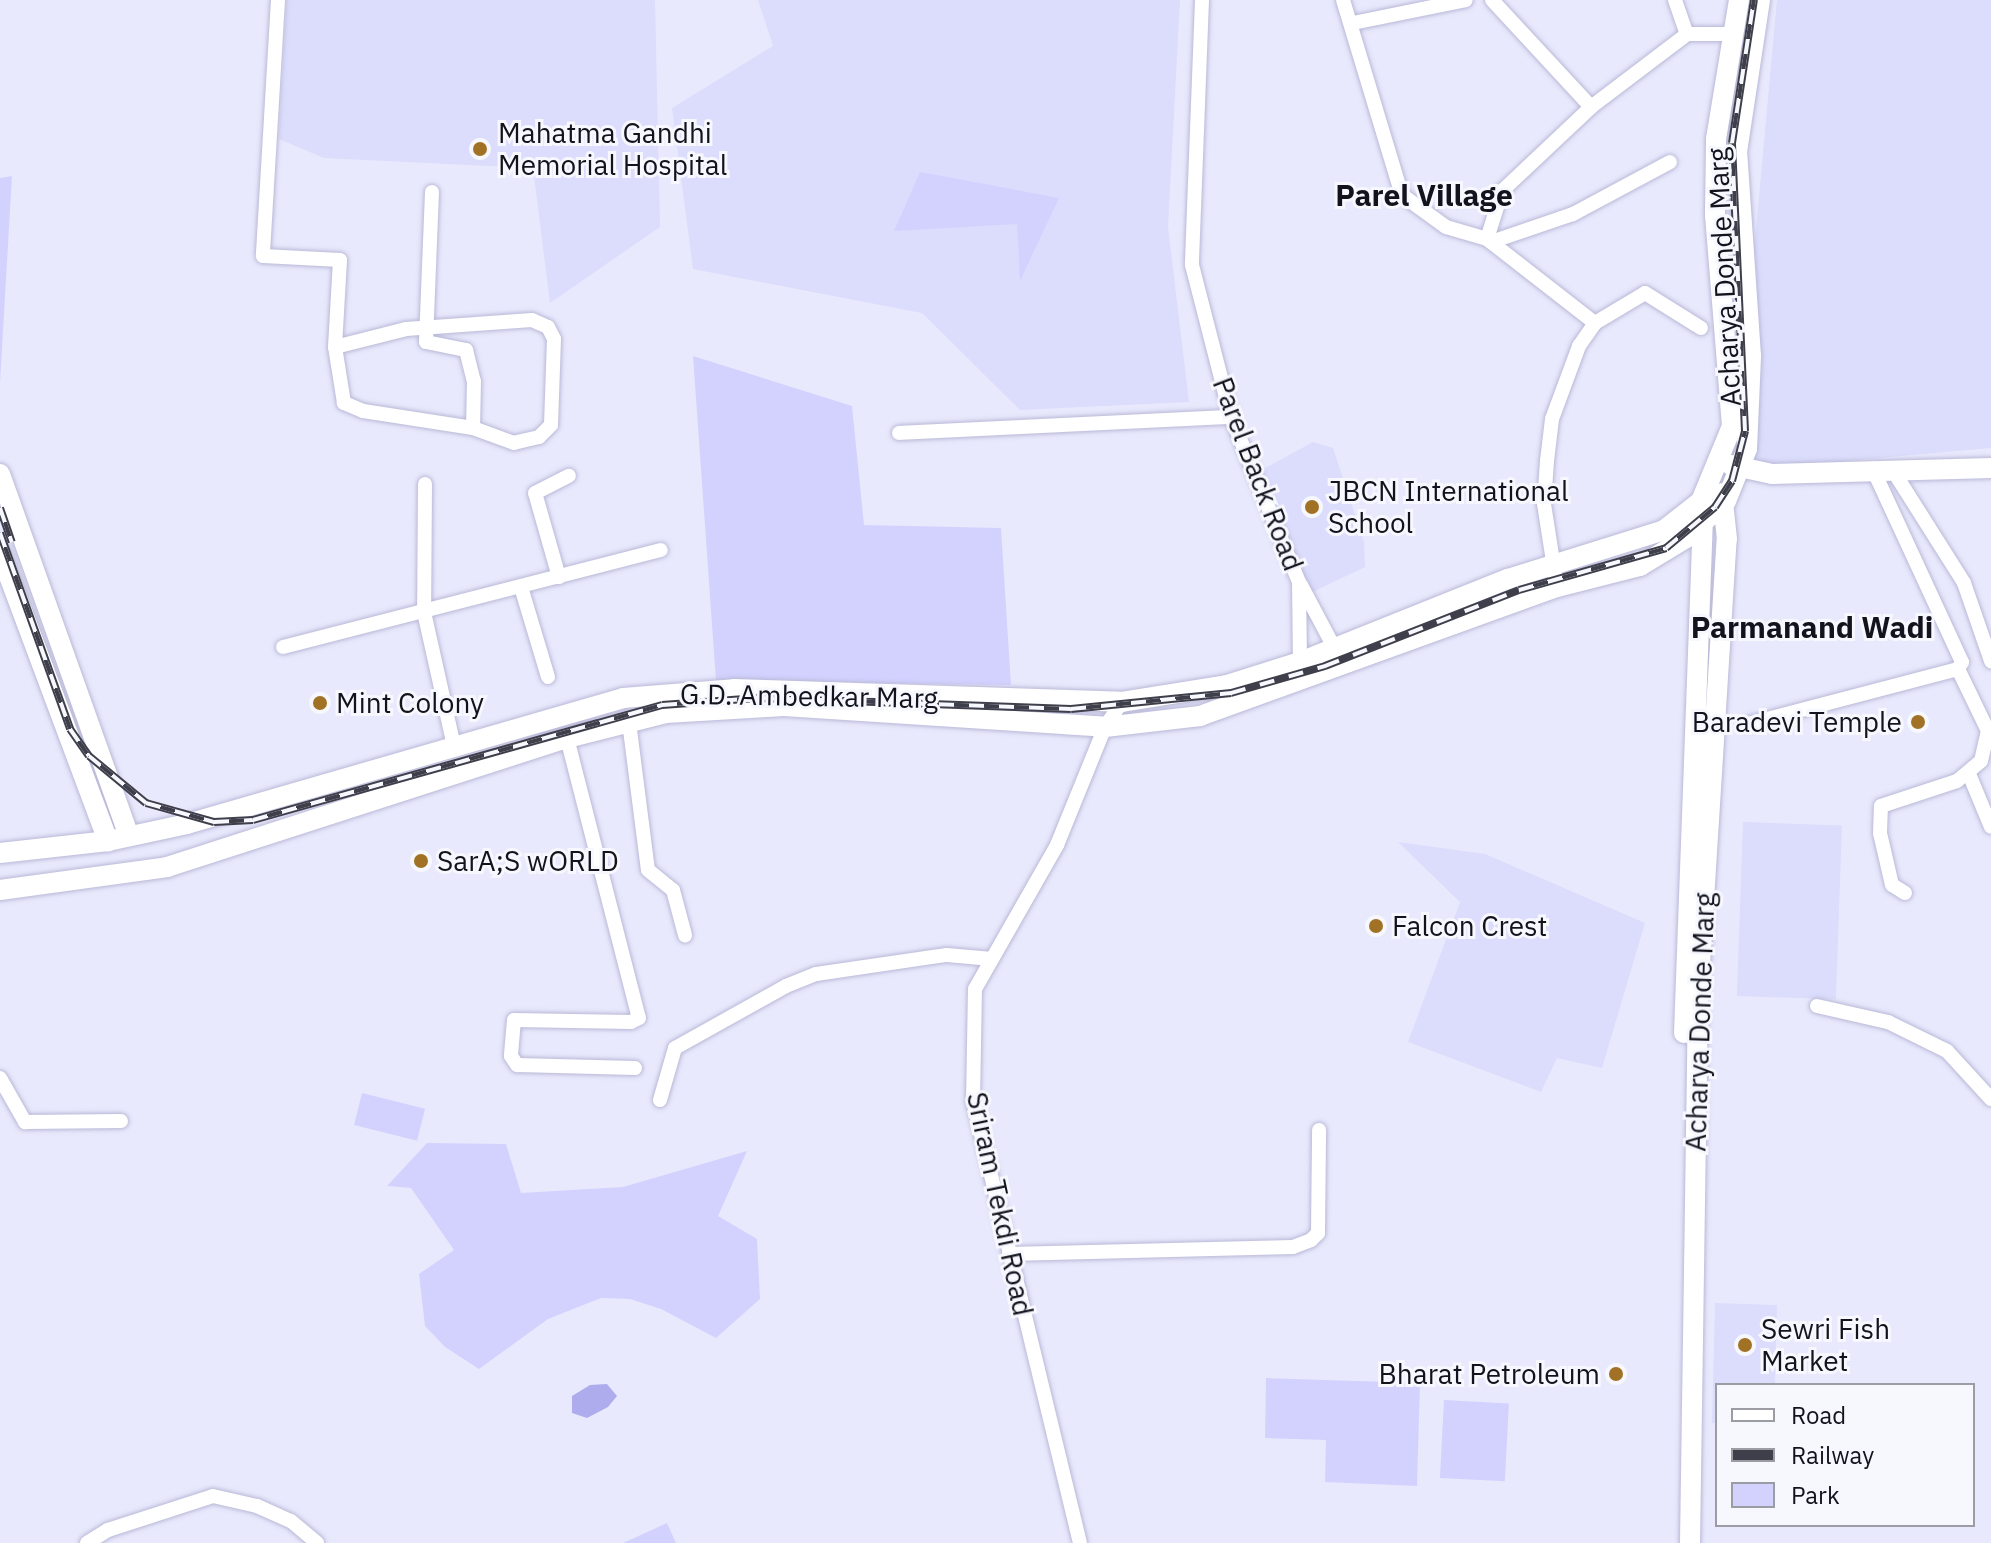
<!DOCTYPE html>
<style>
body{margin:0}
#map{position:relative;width:1991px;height:1543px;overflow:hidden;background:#e9e9fd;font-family:"IBM Plex Sans",sans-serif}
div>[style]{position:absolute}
.built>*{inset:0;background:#dcdcfc;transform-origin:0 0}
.green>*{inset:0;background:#d3d2ff;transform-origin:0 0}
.water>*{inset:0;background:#aeaced}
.roads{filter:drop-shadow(0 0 2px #b9b9d8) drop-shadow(0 0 2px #b9b9d8)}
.street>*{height:14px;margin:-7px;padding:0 7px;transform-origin:7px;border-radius:7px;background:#fff}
.secondary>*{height:20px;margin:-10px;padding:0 10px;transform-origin:10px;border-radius:10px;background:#fff}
.rail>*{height:8px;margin-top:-4px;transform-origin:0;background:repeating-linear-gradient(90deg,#f7f7fe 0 15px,#3f3f4c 0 30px);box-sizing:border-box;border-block:2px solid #3f3f4c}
.dots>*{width:22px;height:22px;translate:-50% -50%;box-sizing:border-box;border:4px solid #f7f7fe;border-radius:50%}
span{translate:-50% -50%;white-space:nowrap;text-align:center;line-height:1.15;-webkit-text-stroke:6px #f7f7fe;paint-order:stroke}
.poi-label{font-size:28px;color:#13131e}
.left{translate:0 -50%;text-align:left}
.right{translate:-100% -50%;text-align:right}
.street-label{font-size:28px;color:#13131e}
.neighbourhood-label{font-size:30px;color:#13131e;font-weight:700}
.legend{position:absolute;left:1715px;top:1383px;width:260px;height:144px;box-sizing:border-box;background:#f7f7fe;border:2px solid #9c9ca4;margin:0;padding:10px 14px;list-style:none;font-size:24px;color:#13131e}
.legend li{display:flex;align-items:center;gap:16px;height:40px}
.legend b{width:40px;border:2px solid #9c9ca4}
</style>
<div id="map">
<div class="built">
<i style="clip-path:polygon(287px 0,655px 0,660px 227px,550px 303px,533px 168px,324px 158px,279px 139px)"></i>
<i style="clip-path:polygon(758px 0,1180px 0,1168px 227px,1189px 402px,1020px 410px,922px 313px,693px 269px,672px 108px,773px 46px)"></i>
<i style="clip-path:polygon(1777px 0,1991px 0,1991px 448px,1734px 471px)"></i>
<i style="clip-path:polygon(1313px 442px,1333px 448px,1364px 542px,1365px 567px,1302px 597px,1256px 473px)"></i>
<i style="left:1743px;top:822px;width:99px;height:174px;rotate:2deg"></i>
<i style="clip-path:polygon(1398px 842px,1485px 854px,1645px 923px,1602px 1068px,1557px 1058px,1541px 1092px,1408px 1042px,1460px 902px)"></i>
<i style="clip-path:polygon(1715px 1303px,1777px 1305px,1775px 1385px,1717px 1385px,1717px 1423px,1712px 1423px)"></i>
</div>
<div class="green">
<i style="clip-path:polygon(920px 172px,1059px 198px,1020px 281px,1017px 224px,894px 231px)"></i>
<i style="clip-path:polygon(12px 176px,0 383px,0 178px)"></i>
<i style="clip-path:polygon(693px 356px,852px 406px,864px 525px,1001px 528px,1011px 685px,716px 681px)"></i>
<i style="left:362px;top:1093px;width:65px;height:33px;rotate:14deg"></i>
<i style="clip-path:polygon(427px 1143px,506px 1144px,521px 1193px,623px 1187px,747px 1151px,718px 1216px,757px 1239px,760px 1299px,716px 1338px,661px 1309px,630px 1299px,601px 1298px,548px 1319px,479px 1369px,445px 1347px,425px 1326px,419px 1274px,454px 1250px,411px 1188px,387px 1186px)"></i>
<i style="clip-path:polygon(1266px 1378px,1420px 1383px,1417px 1486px,1325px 1482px,1326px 1440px,1265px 1438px)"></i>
<i style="left:1444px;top:1400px;width:65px;height:78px;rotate:3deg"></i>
<i style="clip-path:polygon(667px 1523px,676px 1543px,623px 1543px)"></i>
</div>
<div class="water">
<i style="clip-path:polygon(607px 1384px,617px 1396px,608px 1407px,587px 1418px,572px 1413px,572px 1396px,590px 1385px)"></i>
</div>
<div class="roads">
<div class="street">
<i style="left:278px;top:0;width:256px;rotate:93.4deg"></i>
<i style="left:263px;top:256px;width:77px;rotate:3deg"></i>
<i style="left:340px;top:260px;width:87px;rotate:93.3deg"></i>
<i style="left:335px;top:347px;width:73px;rotate:-14.2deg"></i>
<i style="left:406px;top:329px;width:126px;rotate:-4.1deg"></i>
<i style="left:532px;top:320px;width:17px;rotate:24deg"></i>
<i style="left:548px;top:327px;width:13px;rotate:63deg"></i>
<i style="left:554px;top:339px;width:86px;rotate:92deg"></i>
<i style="left:551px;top:425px;width:17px;rotate:135deg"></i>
<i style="left:539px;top:437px;width:26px;rotate:167deg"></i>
<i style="left:514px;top:443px;width:44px;rotate:-159.9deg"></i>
<i style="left:473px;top:428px;width:111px;rotate:-171.2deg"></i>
<i style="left:363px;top:411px;width:21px;rotate:-157deg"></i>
<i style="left:344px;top:403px;width:57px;rotate:-99.1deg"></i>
<i style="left:1202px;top:0;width:265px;rotate:92.2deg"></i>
<i style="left:1192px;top:265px;width:157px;rotate:75.6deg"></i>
<i style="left:1231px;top:417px;width:178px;rotate:67.6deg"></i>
<i style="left:1299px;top:582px;width:80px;rotate:89.3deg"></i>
<i style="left:1343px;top:0;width:204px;rotate:73.2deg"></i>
<i style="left:1402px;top:195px;width:54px;rotate:36deg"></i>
<i style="left:1446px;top:227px;width:43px;rotate:16.3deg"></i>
<i style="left:1487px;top:239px;width:137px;rotate:37.9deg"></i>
<i style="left:1492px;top:0;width:146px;rotate:47.2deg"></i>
<i style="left:1675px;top:0;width:36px;rotate:71deg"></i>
<i style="left:1353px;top:23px;width:115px;rotate:-11.5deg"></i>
<i style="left:432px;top:192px;width:150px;rotate:92.3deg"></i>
<i style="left:426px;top:342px;width:41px;rotate:11.3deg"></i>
<i style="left:466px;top:350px;width:32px;rotate:76deg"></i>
<i style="left:474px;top:381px;width:47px;rotate:91.2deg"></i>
<i style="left:1487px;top:239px;width:50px;rotate:-72.6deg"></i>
<i style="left:1502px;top:191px;width:122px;rotate:-43.3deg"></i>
<i style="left:1591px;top:107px;width:121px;rotate:-37.2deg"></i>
<i style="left:1687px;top:34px;width:45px"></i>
<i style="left:1491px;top:242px;width:87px;rotate:-18.9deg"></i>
<i style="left:1573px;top:214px;width:110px;rotate:-28.2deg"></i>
<i style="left:899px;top:433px;width:332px;rotate:-2.8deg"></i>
<i style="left:1892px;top:469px;width:135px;rotate:57.7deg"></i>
<i style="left:1964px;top:583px;width:83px;rotate:70.9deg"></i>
<i style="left:425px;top:484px;width:128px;rotate:90.4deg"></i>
<i style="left:424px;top:612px;width:137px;rotate:77.4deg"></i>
<i style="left:559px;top:577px;width:87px;rotate:-105.9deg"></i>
<i style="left:535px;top:493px;width:38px;rotate:-27deg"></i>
<i style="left:1301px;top:585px;width:79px;rotate:62.1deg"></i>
<i style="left:521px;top:587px;width:94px;rotate:73.3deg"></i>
<i style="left:1557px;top:587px;width:84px;rotate:-98.9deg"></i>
<i style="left:1544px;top:504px;width:43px;rotate:-86deg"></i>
<i style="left:1547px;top:461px;width:42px;rotate:-83.2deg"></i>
<i style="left:1552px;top:419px;width:78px;rotate:-69.7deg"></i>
<i style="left:1579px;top:346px;width:28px;rotate:-55deg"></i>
<i style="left:1595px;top:323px;width:58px;rotate:-31deg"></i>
<i style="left:1645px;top:293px;width:66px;rotate:32deg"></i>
<i style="left:283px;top:647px;width:390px;rotate:-14.4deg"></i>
<i style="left:629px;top:722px;width:149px;rotate:82.7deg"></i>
<i style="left:648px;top:870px;width:32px;rotate:39deg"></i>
<i style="left:673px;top:890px;width:47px;rotate:75.1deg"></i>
<i style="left:1748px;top:724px;width:217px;rotate:-14.7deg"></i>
<i style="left:1958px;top:669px;width:8px;rotate:-60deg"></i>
<i style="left:1962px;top:662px;width:213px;rotate:-114.8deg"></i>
<i style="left:567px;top:738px;width:289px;rotate:75.6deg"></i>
<i style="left:639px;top:1018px;width:9px;rotate:153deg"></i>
<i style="left:631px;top:1022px;width:117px;rotate:-179deg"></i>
<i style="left:514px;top:1020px;width:36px;rotate:95deg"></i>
<i style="left:511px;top:1056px;width:11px;rotate:56deg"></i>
<i style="left:517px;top:1065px;width:118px;rotate:1.5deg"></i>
<i style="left:1969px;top:774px;width:57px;rotate:67.5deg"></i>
<i style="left:1905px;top:893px;width:15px;rotate:-148deg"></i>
<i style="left:1892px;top:885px;width:53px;rotate:-103deg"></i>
<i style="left:1880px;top:833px;width:27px;rotate:-88deg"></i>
<i style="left:1881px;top:806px;width:80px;rotate:-18.2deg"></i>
<i style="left:1957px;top:781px;width:31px;rotate:-40deg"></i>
<i style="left:1981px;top:761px;width:31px;rotate:-77deg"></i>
<i style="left:1988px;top:731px;width:69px;rotate:-115.8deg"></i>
<i style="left:1817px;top:1006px;width:73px;rotate:12.7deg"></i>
<i style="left:1888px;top:1022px;width:66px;rotate:26.2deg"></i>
<i style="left:1947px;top:1051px;width:65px;rotate:47.5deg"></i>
<i style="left:0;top:1078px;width:51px;rotate:60.4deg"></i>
<i style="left:25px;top:1122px;width:96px;rotate:-0.6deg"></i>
<i style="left:660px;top:1100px;width:54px;rotate:-73.9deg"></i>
<i style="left:675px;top:1048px;width:127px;rotate:-29.2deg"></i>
<i style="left:786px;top:986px;width:32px;rotate:-22deg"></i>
<i style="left:816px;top:974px;width:132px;rotate:-8.3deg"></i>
<i style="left:947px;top:955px;width:45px;rotate:5.1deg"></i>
<i style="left:1009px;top:1254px;width:284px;rotate:-1.4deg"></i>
<i style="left:1293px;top:1247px;width:19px;rotate:-21deg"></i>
<i style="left:1311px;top:1240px;width:10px;rotate:-45deg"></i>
<i style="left:1318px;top:1233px;width:103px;rotate:-89.4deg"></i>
<i style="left:87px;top:1543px;width:25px;rotate:-32deg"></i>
<i style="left:108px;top:1530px;width:110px;rotate:-17.9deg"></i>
<i style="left:213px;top:1496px;width:45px;rotate:12.8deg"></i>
<i style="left:257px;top:1506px;width:37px;rotate:24deg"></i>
<i style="left:291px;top:1521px;width:34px;rotate:40deg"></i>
<i style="left:1080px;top:1543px;width:454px;rotate:-103.6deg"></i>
<i style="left:973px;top:1102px;width:113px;rotate:-89deg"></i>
<i style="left:975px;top:989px;width:166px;rotate:-60.3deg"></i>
<i style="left:1057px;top:845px;width:127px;rotate:-67.9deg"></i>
<i style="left:1105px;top:727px;width:30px;rotate:-56deg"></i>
</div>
<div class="secondary">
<i style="left:1731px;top:465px;width:42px;rotate:12.4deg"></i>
<i style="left:1772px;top:474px;width:219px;rotate:-1.6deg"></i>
<i style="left:0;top:474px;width:384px;rotate:70.4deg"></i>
<i style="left:0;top:552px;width:309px;rotate:69.5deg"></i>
<i style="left:0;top:853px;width:109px;rotate:-6.3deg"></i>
<i style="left:108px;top:841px;width:81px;rotate:-12.1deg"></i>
<i style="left:187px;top:824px;width:454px;rotate:-16.1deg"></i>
<i style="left:623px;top:698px;width:111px;rotate:-4.6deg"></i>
<i style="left:734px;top:689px;width:388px;rotate:1.9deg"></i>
<i style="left:1122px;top:702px;width:106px;rotate:-9.2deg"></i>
<i style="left:1227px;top:685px;width:77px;rotate:-17.5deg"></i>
<i style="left:1300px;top:662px;width:224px;rotate:-21.8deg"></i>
<i style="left:1508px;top:579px;width:164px;rotate:-17.4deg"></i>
<i style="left:1664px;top:530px;width:47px;rotate:-38.1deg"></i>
<i style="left:1701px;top:501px;width:81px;rotate:-67.5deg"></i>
<i style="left:1732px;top:426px;width:212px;rotate:-94.6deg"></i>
<i style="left:1715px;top:215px;width:76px;rotate:-89.2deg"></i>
<i style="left:1716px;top:139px;width:141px;rotate:-80.6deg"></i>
<i style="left:0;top:890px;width:169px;rotate:-7.8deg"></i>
<i style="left:167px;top:867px;width:420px;rotate:-17.9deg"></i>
<i style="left:567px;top:738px;width:102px;rotate:-14.2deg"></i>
<i style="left:666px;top:713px;width:118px;rotate:-3.4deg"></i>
<i style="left:784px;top:706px;width:322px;rotate:3.7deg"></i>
<i style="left:1105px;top:727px;width:96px;rotate:-6.6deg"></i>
<i style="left:1200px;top:716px;width:380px;rotate:-19.9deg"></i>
<i style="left:1557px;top:587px;width:86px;rotate:-14.2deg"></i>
<i style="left:1640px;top:566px;width:54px;rotate:-31.3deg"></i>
<i style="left:1686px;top:538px;width:54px;rotate:-42.8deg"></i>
<i style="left:1726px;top:501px;width:56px;rotate:-68deg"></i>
<i style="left:1747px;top:449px;width:93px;rotate:-87.5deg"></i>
<i style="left:1751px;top:356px;width:204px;rotate:-93.9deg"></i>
<i style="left:1737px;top:152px;width:154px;rotate:-81.4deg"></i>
<i style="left:1684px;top:1033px;width:516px;rotate:-87.89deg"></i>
<i style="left:1690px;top:1543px;width:548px;rotate:-89.16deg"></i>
<i style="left:1698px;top:995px;width:457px;rotate:-86.4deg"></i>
<i style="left:1727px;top:539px;width:46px;rotate:-96.2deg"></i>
</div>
</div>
<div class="rail">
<i style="left:0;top:508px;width:36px;rotate:71deg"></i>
<i style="left:0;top:533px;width:208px;rotate:70.3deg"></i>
<i style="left:70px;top:729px;width:33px;rotate:55deg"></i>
<i style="left:89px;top:756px;width:74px;rotate:39.5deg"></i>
<i style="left:146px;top:803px;width:71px;rotate:15.6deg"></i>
<i style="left:214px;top:822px;width:39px;rotate:-3deg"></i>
<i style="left:253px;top:820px;width:425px;rotate:-15.7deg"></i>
<i style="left:662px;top:705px;width:97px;rotate:-4.1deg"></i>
<i style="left:759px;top:698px;width:312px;rotate:2deg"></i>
<i style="left:1071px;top:709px;width:161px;rotate:-5.7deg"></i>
<i style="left:1231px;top:693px;width:98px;rotate:-16deg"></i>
<i style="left:1325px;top:666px;width:208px;rotate:-21.4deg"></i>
<i style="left:1519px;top:590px;width:153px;rotate:-15.9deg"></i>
<i style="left:1666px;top:548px;width:64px;rotate:-39.9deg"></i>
<i style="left:1715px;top:507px;width:31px;rotate:-57deg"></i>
<i style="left:1732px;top:481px;width:52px;rotate:-75.4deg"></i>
<i style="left:1745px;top:431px;width:288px;rotate:-92.6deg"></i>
<i style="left:1732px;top:143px;width:145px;rotate:-81.3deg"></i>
</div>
<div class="dots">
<i style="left:480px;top:149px;background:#a17225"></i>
<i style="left:1312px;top:507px;background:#a17225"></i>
<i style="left:320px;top:703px;background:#a17225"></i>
<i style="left:1918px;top:722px;background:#a17225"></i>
<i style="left:421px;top:861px;background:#a17225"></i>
<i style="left:1376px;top:926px;background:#a17225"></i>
<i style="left:1745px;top:1345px;background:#a17225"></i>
<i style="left:1616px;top:1374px;background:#a17225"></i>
</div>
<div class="poi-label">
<span class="left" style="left:498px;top:149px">Mahatma Gandhi<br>Memorial Hospital</span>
<span class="left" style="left:1328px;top:507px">JBCN International<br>School</span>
<span class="left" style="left:336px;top:703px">Mint Colony</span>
<span class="right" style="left:1902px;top:722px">Baradevi Temple</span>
<span class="left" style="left:437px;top:861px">SarA;S wORLD</span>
<span class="left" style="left:1392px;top:926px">Falcon Crest</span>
<span class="left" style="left:1761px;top:1345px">Sewri Fish<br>Market</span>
<span class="right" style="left:1600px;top:1374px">Bharat Petroleum</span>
</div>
<div class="street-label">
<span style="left:1724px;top:277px;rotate:-93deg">Acharya Donde Marg</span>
<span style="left:1258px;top:474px;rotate:69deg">Parel Back Road</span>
<span style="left:809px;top:696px;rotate:1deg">G.D. Ambedkar Marg</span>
<span style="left:1700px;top:1022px;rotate:-88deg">Acharya Donde Marg</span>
<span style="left:1000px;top:1204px;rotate:78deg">Sriram Tekdi Road</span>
</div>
<div class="neighbourhood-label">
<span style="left:1424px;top:195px">Parel Village</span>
<span style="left:1812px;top:627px">Parmanand Wadi</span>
</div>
<ul class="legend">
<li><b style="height:10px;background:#fff"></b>Road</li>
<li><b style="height:10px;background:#3f3f4c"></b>Railway</li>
<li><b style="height:22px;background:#d3d2ff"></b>Park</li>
</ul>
</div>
